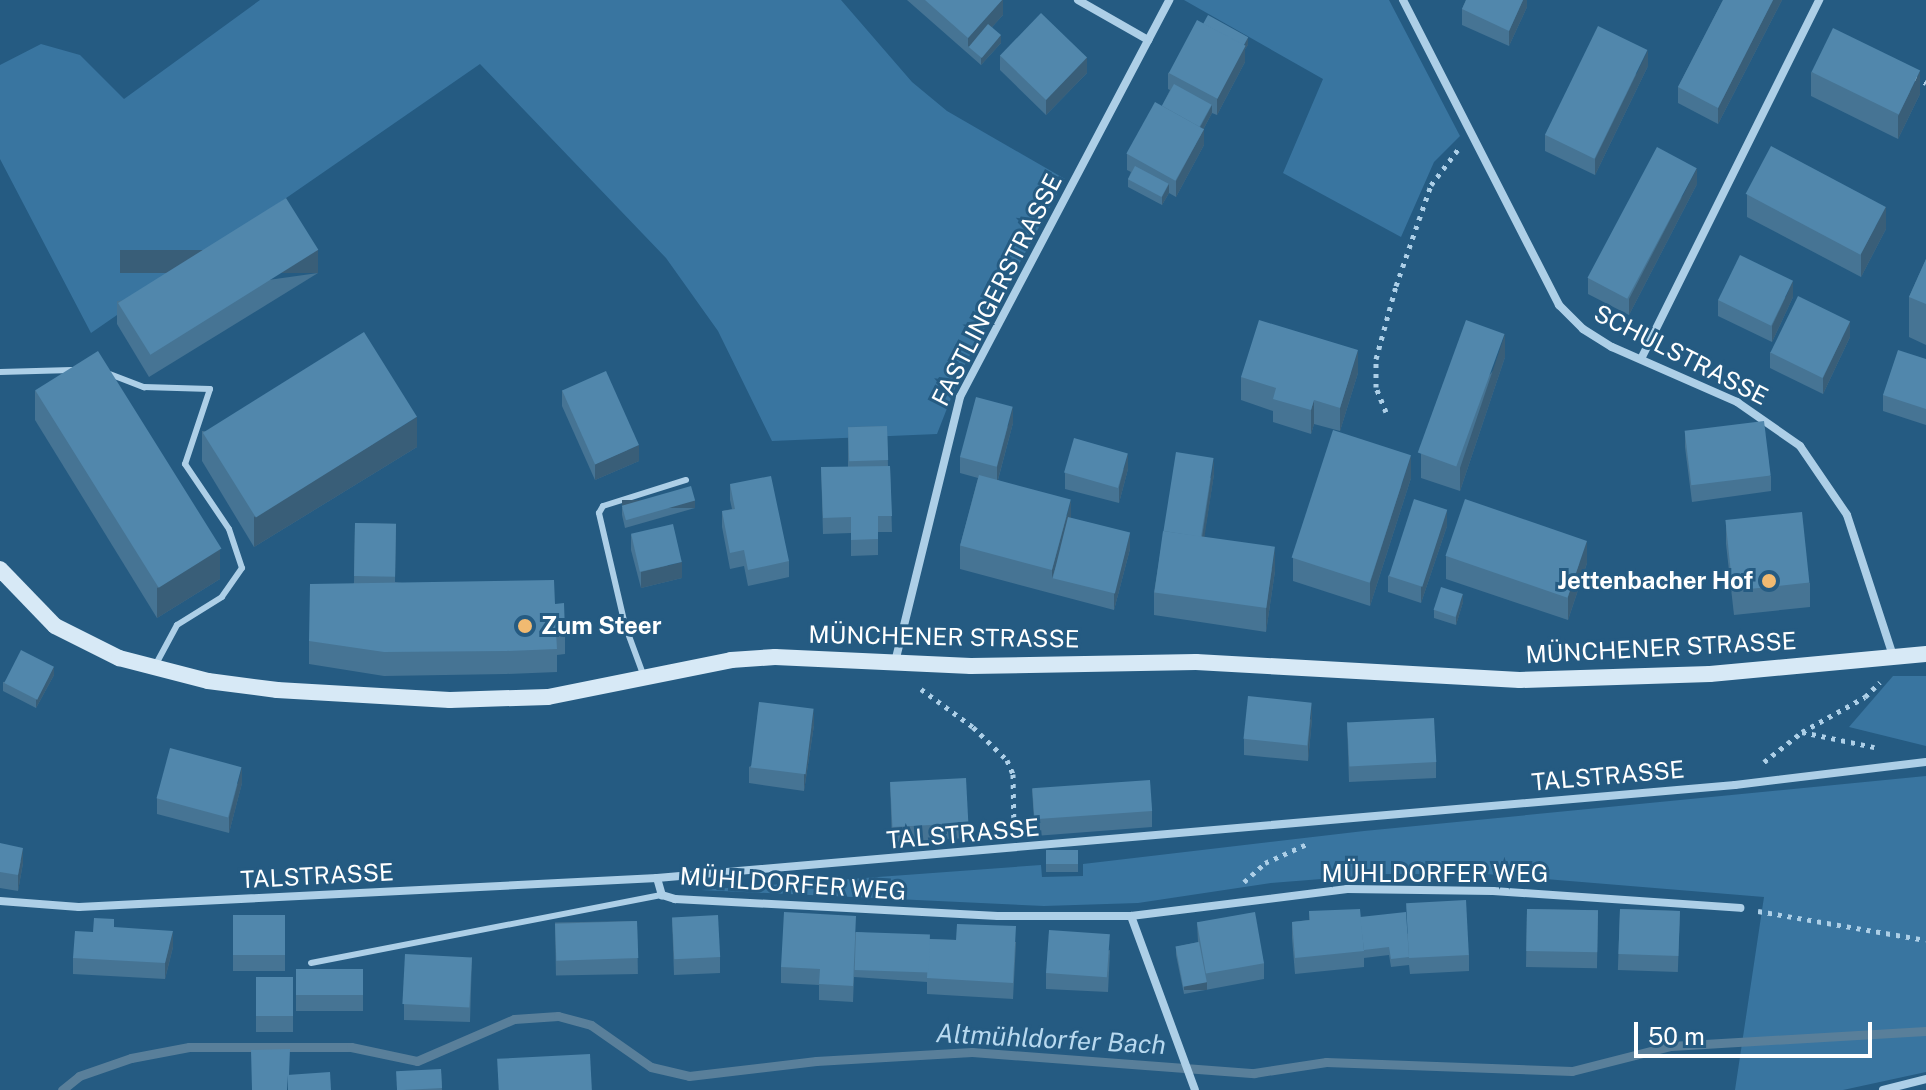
<!DOCTYPE html>
<meta charset="utf-8">
<style>
body{margin:0}
#map{position:relative;width:1926px;height:1090px;overflow:hidden;background:#255b82;font-family:"Public Sans",sans-serif}
div>[style]{position:absolute}
.green>*{inset:0;background:#3975a0}
.stream>*{height:9px;margin:-4.5px;padding:0 4.5px;transform-origin:4.5px;border-radius:4.5px;background:#597f9a}
.path>*{height:5px;margin-top:-2.5px;transform-origin:0;background:repeating-linear-gradient(90deg,#adcfe7 0 4px,transparent 0 10px)}
.lane>*{height:6px;margin:-3px;padding:0 3px;transform-origin:3px;border-radius:3px;background:#adcfe7}
.street>*{height:8px;margin:-4px;padding:0 4px;transform-origin:4px;border-radius:4px;background:#adcfe7}
.secondary>*{height:16px;margin:-8px;padding:0 8px;transform-origin:8px;border-radius:8px;background:#d7e9f6}
.wall>*{inset:0;background:#467494;transform-origin:0 0}
.shaded-wall>*{inset:0;background:#395e78;transform-origin:0 0}
.building>*{inset:0;background:#5187ac;transform-origin:0 0}
.dots>*{width:22px;height:22px;translate:-50% -50%;box-sizing:border-box;border:4px solid #255b82;border-radius:50%}
span{translate:-50% -50%;white-space:nowrap;text-align:center;line-height:1.15;-webkit-text-stroke:6px #255b82;paint-order:stroke}
.street-label{font-size:24px;color:#fff}
.poi-label{font-size:24px;color:#fff;font-weight:700}
.right{translate:-100% -50%;text-align:right}
.left{translate:0 -50%;text-align:left}
.water-label{font-size:26px;color:#b8d9ef;font-style:italic}
.scale{position:absolute;left:1634px;top:1022px;width:238px;height:36px;box-sizing:border-box;border:4px solid #fff;border-top:0;padding-left:10px;font-size:24px;line-height:28px;white-space:nowrap;color:#fff;-webkit-text-stroke:6px #255b82;paint-order:stroke}
</style>
<div id="map">
<div class="green">
<i style="clip-path:polygon(260px 0,841px 0,912px 82px,947px 111px,1065px 179px,962px 370px,937px 434px,772px 441px,718px 331px,666px 258px,480px 64px,91px 333px,0 159px,0 65px,41px 44px,80px 55px,124px 99px)"></i>
<i style="clip-path:polygon(1184px 0,1389px 0,1460px 136px,1434px 162px,1401px 237px,1283px 173px,1323px 79px)"></i>
<i style="clip-path:polygon(1893px 676px,1926px 676px,1926px 746px,1849px 727px)"></i>
<i style="clip-path:polygon(1926px 776px,1926px 1072px,1843px 1090px,1735px 1090px,1764px 897px,1486px 874px,1385px 874px,1271px 883px,1138px 903px,1044px 906px,701px 890px,1041px 865px,1042px 877px,1083px 876px,1083px 864px,1364px 831px)"></i>
</div>
<div class="stream">
<i style="left:62px;top:1090px;width:22px;rotate:-39deg"></i>
<i style="left:79px;top:1076px;width:55px;rotate:-19.1deg"></i>
<i style="left:131px;top:1058px;width:59px;rotate:-10.7deg"></i>
<i style="left:189px;top:1047px;width:162px"></i>
<i style="left:351px;top:1047px;width:67px;rotate:12deg"></i>
<i style="left:417px;top:1061px;width:106px;rotate:-23.4deg"></i>
<i style="left:514px;top:1019px;width:44px;rotate:-3.9deg"></i>
<i style="left:558px;top:1016px;width:34px;rotate:15deg"></i>
<i style="left:591px;top:1025px;width:73px;rotate:35deg"></i>
<i style="left:651px;top:1067px;width:39px;rotate:13deg"></i>
<i style="left:689px;top:1076px;width:128px;rotate:-6.7deg"></i>
<i style="left:816px;top:1061px;width:156px;rotate:-3.3deg"></i>
<i style="left:972px;top:1052px;width:283px;rotate:4.3deg"></i>
<i style="left:1254px;top:1073px;width:73px;rotate:-8.7deg"></i>
<i style="left:1326px;top:1062px;width:246px;rotate:2.1deg"></i>
<i style="left:1572px;top:1071px;width:102px;rotate:-14.2deg"></i>
<i style="left:1671px;top:1046px;width:255px;rotate:-3.4deg"></i>
</div>
<div class="path">
<i style="left:1915px;top:78px;width:12px;rotate:24deg"></i>
<i style="left:1386px;top:412px;width:27px;rotate:-112deg"></i>
<i style="left:1376px;top:387px;width:28px;rotate:-90deg"></i>
<i style="left:1376px;top:359px;width:76px;rotate:-74.7deg"></i>
<i style="left:1396px;top:286px;width:107px;rotate:-70.9deg"></i>
<i style="left:1431px;top:185px;width:48px;rotate:-52.7deg"></i>
<i style="left:921px;top:689px;width:64px;rotate:36.2deg"></i>
<i style="left:973px;top:727px;width:47px;rotate:44.1deg"></i>
<i style="left:1007px;top:760px;width:15px;rotate:67deg"></i>
<i style="left:1013px;top:774px;width:55px;rotate:89deg"></i>
<i style="left:1802px;top:732px;width:74px;rotate:11.8deg"></i>
<i style="left:1764px;top:762px;width:48px;rotate:-38.3deg"></i>
<i style="left:1802px;top:732px;width:72px;rotate:-29.1deg"></i>
<i style="left:1865px;top:697px;width:21px;rotate:-45deg"></i>
<i style="left:1244px;top:882px;width:28px;rotate:-42deg"></i>
<i style="left:1265px;top:863px;width:46px;rotate:-24.3deg"></i>
<i style="left:1758px;top:911px;width:170px;rotate:9.8deg"></i>
</div>
<div class="lane">
<i style="left:0;top:372px;width:72px;rotate:-1.6deg"></i>
<i style="left:107px;top:373px;width:40px;rotate:21deg"></i>
<i style="left:144px;top:387px;width:66px;rotate:1.7deg"></i>
<i style="left:210px;top:389px;width:79px;rotate:108.4deg"></i>
<i style="left:185px;top:464px;width:78px;rotate:55.9deg"></i>
<i style="left:229px;top:529px;width:41px;rotate:71.6deg"></i>
<i style="left:242px;top:568px;width:35px;rotate:125deg"></i>
<i style="left:222px;top:597px;width:53px;rotate:148.1deg"></i>
<i style="left:177px;top:625px;width:44px;rotate:118.3deg"></i>
<i style="left:643px;top:674px;width:52px;rotate:-110.2deg"></i>
<i style="left:625px;top:625px;width:115px;rotate:-103.1deg"></i>
<i style="left:599px;top:513px;width:8px;rotate:-60deg"></i>
<i style="left:603px;top:506px;width:87px;rotate:-17.4deg"></i>
<i style="left:311px;top:963px;width:358px;rotate:-11deg"></i>
</div>
<div class="street">
<i style="left:1078px;top:0;width:81px;rotate:29.7deg"></i>
<i style="left:1403px;top:0;width:343px;rotate:62.9deg"></i>
<i style="left:1559px;top:305px;width:34px;rotate:45deg"></i>
<i style="left:1583px;top:329px;width:34px;rotate:32deg"></i>
<i style="left:1612px;top:347px;width:137px;rotate:23.7deg"></i>
<i style="left:1737px;top:402px;width:77px;rotate:34.9deg"></i>
<i style="left:1800px;top:446px;width:83px;rotate:55.7deg"></i>
<i style="left:1847px;top:515px;width:148px;rotate:71.9deg"></i>
<i style="left:1641px;top:359px;width:401px;rotate:-63.6deg"></i>
<i style="left:895px;top:662px;width:273px;rotate:-76.2deg"></i>
<i style="left:960px;top:397px;width:449px;rotate:-62.2deg"></i>
<i style="left:657px;top:878px;width:18px;rotate:74deg"></i>
<i style="left:662px;top:895px;width:14px;rotate:17deg"></i>
<i style="left:675px;top:899px;width:323px;rotate:3deg"></i>
<i style="left:998px;top:916px;width:133px"></i>
<i style="left:1131px;top:916px;width:218px;rotate:-7.1deg"></i>
<i style="left:1347px;top:889px;width:146px;rotate:0.8deg"></i>
<i style="left:1493px;top:891px;width:248px;rotate:3.9deg"></i>
<i style="left:0;top:901px;width:79px;rotate:4.3deg"></i>
<i style="left:79px;top:907px;width:579px;rotate:-2.87deg"></i>
<i style="left:657px;top:878px;width:1082px;rotate:-4.93deg"></i>
<i style="left:1735px;top:785px;width:192px;rotate:-6.9deg"></i>
<i style="left:1131px;top:916px;width:185px;rotate:69.8deg"></i>
<i style="left:1883px;top:1090px;width:44px;rotate:-14.3deg"></i>
</div>
<div class="secondary">
<i style="left:0;top:569px;width:79px;rotate:46deg"></i>
<i style="left:55px;top:626px;width:72px;rotate:26.6deg"></i>
<i style="left:119px;top:658px;width:92px;rotate:14.5deg"></i>
<i style="left:208px;top:681px;width:70px;rotate:7.4deg"></i>
<i style="left:277px;top:690px;width:173px;rotate:3.3deg"></i>
<i style="left:450px;top:700px;width:98px;rotate:-1.8deg"></i>
<i style="left:548px;top:697px;width:187px;rotate:-11.4deg"></i>
<i style="left:731px;top:660px;width:44px;rotate:-3.9deg"></i>
<i style="left:775px;top:657px;width:196px;rotate:2.6deg"></i>
<i style="left:971px;top:666px;width:225px;rotate:-1deg"></i>
<i style="left:1196px;top:662px;width:324px;rotate:3.2deg"></i>
<i style="left:1520px;top:680px;width:190px;rotate:-1.8deg"></i>
<i style="left:1710px;top:674px;width:217px;rotate:-5.3deg"></i>
</div>
<div class="wall">
<i style="clip-path:polygon(907px 0,1003px 0,1003px 15px,992px 27px,1001px 43px,981px 65px)"></i>
<i style="clip-path:polygon(1466px 0,1527px 0,1527px 7px,1509px 46px,1462px 25px,1462px 9px)"></i>
<i style="clip-path:polygon(1723px 0,1782px 0,1718px 124px,1678px 103px,1678px 87px)"></i>
<i style="clip-path:polygon(1248px 45px,1245px 49px,1245px 62px,1217px 115px,1212px 113px,1204px 128px,1204px 145px,1176px 197px,1169px 193px,1162px 205px,1128px 187px,1128px 179px,1131px 172px,1127px 170px,1127px 154px,1162px 106px,1170px 90px,1168px 89px,1168px 73px)"></i>
<i style="clip-path:polygon(1000px 55px,1087px 73px,1046px 115px,1000px 70px)"></i>
<i style="clip-path:polygon(1648px 66px,1595px 175px,1545px 151px,1545px 135px)"></i>
<i style="clip-path:polygon(1811px 72px,1920px 94px,1898px 139px,1811px 96px)"></i>
<i style="clip-path:polygon(1697px 184px,1629px 315px,1588px 294px,1588px 278px)"></i>
<i style="clip-path:polygon(1747px 194px,1886px 229px,1861px 277px,1747px 217px)"></i>
<i style="clip-path:polygon(1926px 259px,1926px 345px,1909px 337px,1909px 297px)"></i>
<i style="clip-path:polygon(318px 273px,149px 377px,117px 324px,117px 301px)"></i>
<i style="clip-path:polygon(1793px 297px,1772px 342px,1718px 316px,1718px 300px)"></i>
<i style="clip-path:polygon(1850px 337px,1823px 394px,1770px 368px,1770px 352px)"></i>
<i style="clip-path:polygon(1505px 357px,1460px 491px,1421px 478px,1421px 454px)"></i>
<i style="clip-path:polygon(1926px 359px,1926px 425px,1883px 411px,1883px 395px)"></i>
<i style="clip-path:polygon(1358px 373px,1340px 431px,1314px 424px,1311px 434px,1273px 422px,1273px 411px,1241px 400px,1241px 377px)"></i>
<i style="clip-path:polygon(35px 390px,220px 579px,157px 618px,35px 420px)"></i>
<i style="clip-path:polygon(562px 390px,639px 461px,595px 480px,562px 406px)"></i>
<i style="clip-path:polygon(1013px 423px,998px 480px,1130px 549px,1114px 610px,960px 569px,960px 546px,978px 478px,960px 473px,960px 457px)"></i>
<i style="clip-path:polygon(887px 426px,888px 466px,890px 466px,892px 532px,878px 532px,878px 555px,851px 556px,851px 533px,823px 534px,821px 467px,848px 467px,848px 427px)"></i>
<i style="clip-path:polygon(202px 431px,417px 447px,254px 547px,202px 461px)"></i>
<i style="clip-path:polygon(1685px 431px,1771px 476px,1771px 491px,1692px 502px,1685px 447px)"></i>
<i style="clip-path:polygon(1128px 469px,1119px 503px,1065px 489px,1065px 473px)"></i>
<i style="clip-path:polygon(1214px 474px,1204px 537px,1275px 571px,1266px 632px,1154px 615px,1154px 592px,1164px 531px)"></i>
<i style="clip-path:polygon(1411px 478px,1370px 606px,1293px 581px,1293px 558px)"></i>
<i style="clip-path:polygon(730px 484px,789px 561px,789px 577px,748px 586px,744px 566px,730px 569px,722px 527px,722px 511px,732px 509px,730px 500px)"></i>
<i style="clip-path:polygon(622px 507px,695px 508px,625px 528px,622px 515px)"></i>
<i style="clip-path:polygon(1726px 521px,1810px 583px,1810px 607px,1734px 615px,1726px 544px)"></i>
<i style="clip-path:polygon(355px 523px,396px 524px,395px 582px,555px 604px,565px 631px,565px 654px,557px 655px,557px 672px,506px 674px,384px 676px,309px 664px,309px 641px,354px 583px)"></i>
<i style="clip-path:polygon(1447px 526px,1421px 603px,1388px 592px,1388px 576px)"></i>
<i style="clip-path:polygon(631px 534px,682px 578px,641px 588px,631px 550px)"></i>
<i style="clip-path:polygon(1446px 556px,1587px 563px,1568px 620px,1446px 579px)"></i>
<i style="clip-path:polygon(1463px 602px,1456px 625px,1434px 618px,1434px 610px)"></i>
<i style="clip-path:polygon(54px 675px,36px 708px,3px 691px,3px 682px)"></i>
<i style="clip-path:polygon(1312px 719px,1308px 761px,1244px 755px,1244px 739px)"></i>
<i style="clip-path:polygon(1347px 722px,1436px 762px,1436px 778px,1349px 782px)"></i>
<i style="clip-path:polygon(814px 725px,804px 791px,749px 783px,749px 767px)"></i>
<i style="clip-path:polygon(890px 782px,968px 823px,968px 838px,892px 842px)"></i>
<i style="clip-path:polygon(242px 783px,229px 833px,157px 814px,157px 798px)"></i>
<i style="clip-path:polygon(1032px 789px,1152px 811px,1152px 827px,1035px 836px)"></i>
<i style="clip-path:polygon(0 843px,23px 863px,18px 891px,0 888px)"></i>
<i style="left:1046px;top:850px;width:32px;height:22px"></i>
<i style="left:1527px;top:909px;width:71px;height:58px;rotate:1deg"></i>
<i style="left:1620px;top:909px;width:60px;height:61px;rotate:2deg"></i>
<i style="clip-path:polygon(1309px 911px,1360px 917px,1469px 955px,1469px 971px,1410px 974px,1409px 965px,1391px 967px,1389px 955px,1364px 958px,1364px 967px,1295px 974px,1292px 938px,1292px 922px,1309px 920px)"></i>
<i style="left:285px;top:915px;width:56px;height:52px;rotate:90deg"></i>
<i style="clip-path:polygon(672px 918px,720px 957px,720px 973px,674px 975px)"></i>
<i style="left:637px;top:921px;width:53px;height:82px;rotate:89deg"></i>
<i style="clip-path:polygon(1197px 923px,1264px 963px,1264px 979px,1184px 994px,1176px 955px,1176px 947px,1198px 942px)"></i>
<i style="clip-path:polygon(114px 927px,173px 947px,165px 979px,73px 974px,73px 958px,93px 932px)"></i>
<i style="clip-path:polygon(856px 932px,930px 939px,1016px 942px,1013px 999px,927px 994px,927px 982px,854px 977px,853px 1002px,819px 1000px,819px 985px,781px 983px,781px 967px)"></i>
<i style="clip-path:polygon(1110px 950px,1108px 992px,1046px 989px,1046px 973px)"></i>
<i style="clip-path:polygon(472px 957px,470px 1022px,404px 1020px,404px 1004px)"></i>
<i style="left:363px;top:969px;width:42px;height:67px;rotate:90deg"></i>
<i style="left:256px;top:977px;width:37px;height:55px"></i>
<i style="clip-path:polygon(441px 1069px,442px 1090px,397px 1090px)"></i>
</div>
<div class="shaded-wall">
<i style="clip-path:polygon(1002px 0,1003px 0,1003px 15px,972px 49px,968px 46px,968px 38px)"></i>
<i style="clip-path:polygon(1523px 0,1527px 0,1527px 7px,1509px 46px,1509px 31px)"></i>
<i style="clip-path:polygon(1773px 0,1782px 0,1718px 124px,1718px 108px)"></i>
<i style="clip-path:polygon(1001px 35px,1001px 43px,981px 65px,981px 57px)"></i>
<i style="clip-path:polygon(1248px 37px,1248px 45px,1245px 49px,1245px 62px,1217px 115px,1217px 99px)"></i>
<i style="clip-path:polygon(1648px 50px,1648px 66px,1595px 175px,1595px 159px)"></i>
<i style="clip-path:polygon(1087px 57px,1087px 73px,1046px 115px,1046px 99px)"></i>
<i style="clip-path:polygon(1920px 71px,1920px 94px,1898px 139px,1898px 116px)"></i>
<i style="clip-path:polygon(1212px 105px,1212px 113px,1197px 141px,1197px 133px)"></i>
<i style="clip-path:polygon(1204px 129px,1204px 145px,1176px 197px,1176px 181px)"></i>
<i style="clip-path:polygon(1697px 168px,1697px 184px,1629px 315px,1629px 299px)"></i>
<i style="clip-path:polygon(1169px 184px,1169px 193px,1162px 205px,1162px 197px)"></i>
<i style="clip-path:polygon(1886px 206px,1886px 229px,1861px 277px,1861px 254px)"></i>
<i style="left:318px;top:250px;width:23px;height:198px;rotate:90deg"></i>
<i style="clip-path:polygon(1793px 281px,1793px 297px,1772px 342px,1772px 326px)"></i>
<i style="clip-path:polygon(1850px 321px,1850px 337px,1823px 394px,1823px 378px)"></i>
<i style="clip-path:polygon(1505px 334px,1505px 357px,1460px 491px,1460px 468px)"></i>
<i style="clip-path:polygon(1358px 350px,1358px 373px,1340px 431px,1340px 408px)"></i>
<i style="clip-path:polygon(1314px 400px,1314px 424px,1311px 434px,1311px 410px)"></i>
<i style="clip-path:polygon(1013px 407px,1013px 423px,997px 483px,997px 467px)"></i>
<i style="clip-path:polygon(417px 417px,417px 447px,254px 547px,254px 517px)"></i>
<i style="clip-path:polygon(639px 445px,639px 461px,595px 480px,595px 464px)"></i>
<i style="clip-path:polygon(1128px 453px,1128px 469px,1119px 503px,1119px 487px)"></i>
<i style="clip-path:polygon(1411px 455px,1411px 478px,1370px 606px,1370px 583px)"></i>
<i style="clip-path:polygon(1214px 458px,1214px 474px,1201px 560px,1201px 544px)"></i>
<i style="left:695px;top:500px;width:8px;height:73px;rotate:90deg"></i>
<i style="clip-path:polygon(1071px 500px,1071px 523px,1052px 578px,1052px 570px)"></i>
<i style="clip-path:polygon(1447px 510px,1447px 526px,1421px 603px,1421px 587px)"></i>
<i style="clip-path:polygon(1130px 533px,1130px 549px,1114px 610px,1114px 594px)"></i>
<i style="clip-path:polygon(1587px 540px,1587px 563px,1568px 620px,1568px 597px)"></i>
<i style="clip-path:polygon(1275px 547px,1275px 571px,1266px 632px,1266px 608px)"></i>
<i style="clip-path:polygon(220px 549px,220px 579px,157px 618px,157px 588px)"></i>
<i style="clip-path:polygon(682px 562px,682px 578px,641px 588px,641px 572px)"></i>
<i style="clip-path:polygon(1463px 594px,1463px 602px,1456px 625px,1456px 617px)"></i>
<i style="clip-path:polygon(54px 667px,54px 675px,36px 708px,36px 700px)"></i>
<i style="clip-path:polygon(1312px 703px,1312px 719px,1308px 761px,1308px 745px)"></i>
<i style="clip-path:polygon(814px 709px,814px 725px,804px 791px,804px 775px)"></i>
<i style="clip-path:polygon(242px 767px,242px 783px,229px 833px,229px 817px)"></i>
<i style="clip-path:polygon(23px 848px,23px 863px,18px 891px,18px 875px)"></i>
<i style="clip-path:polygon(173px 931px,173px 947px,165px 979px,165px 963px)"></i>
<i style="left:1207px;top:982px;width:8px;height:23px;rotate:90deg"></i>
</div>
<div class="building">
<i style="clip-path:polygon(925px 0,1002px 0,968px 38px)"></i>
<i style="clip-path:polygon(1466px 0,1523px 0,1509px 31px,1462px 9px)"></i>
<i style="clip-path:polygon(1723px 0,1773px 0,1718px 108px,1678px 87px)"></i>
<i style="left:1041px;top:13px;width:64px;height:59px;rotate:44deg"></i>
<i style="left:1208px;top:15px;width:46px;height:10px;rotate:29deg"></i>
<i style="left:1197px;top:20px;width:55px;height:60px;rotate:28deg"></i>
<i style="left:988px;top:24px;width:17px;height:30px;rotate:40deg"></i>
<i style="left:1598px;top:26px;width:55px;height:121px;rotate:26deg"></i>
<i style="left:1833px;top:28px;width:97px;height:49px;rotate:26deg"></i>
<i style="left:1174px;top:84px;width:43px;height:25px;rotate:29deg"></i>
<i style="left:1155px;top:102px;width:56px;height:59px;rotate:29deg"></i>
<i style="left:1771px;top:146px;width:130px;height:54px;rotate:28deg"></i>
<i style="left:1657px;top:147px;width:45px;height:148px;rotate:28deg"></i>
<i style="left:1135px;top:166px;width:38px;height:15px;rotate:28deg"></i>
<i style="left:286px;top:198px;width:61px;height:198px;rotate:58deg"></i>
<i style="left:1740px;top:255px;width:59px;height:50px;rotate:26deg"></i>
<i style="clip-path:polygon(1926px 259px,1926px 304px,1909px 297px)"></i>
<i style="left:1798px;top:296px;width:58px;height:63px;rotate:26deg"></i>
<i style="clip-path:polygon(1259px 320px,1358px 350px,1340px 408px,1314px 400px,1311px 410px,1273px 399px,1276px 388px,1241px 377px)"></i>
<i style="left:1466px;top:320px;width:41px;height:141px;rotate:20deg"></i>
<i style="left:364px;top:332px;width:100px;height:190px;rotate:58deg"></i>
<i style="clip-path:polygon(1898px 350px,1926px 359px,1926px 409px,1883px 395px)"></i>
<i style="left:98px;top:351px;width:233px;height:74px;rotate:58deg"></i>
<i style="left:606px;top:371px;width:81px;height:48px;rotate:66deg"></i>
<i style="left:976px;top:397px;width:38px;height:62px;rotate:15deg"></i>
<i style="left:1764px;top:421px;width:55px;height:80px;rotate:83deg"></i>
<i style="left:887px;top:426px;width:34px;height:39px;rotate:88deg"></i>
<i style="left:1333px;top:430px;width:82px;height:134px;rotate:18deg"></i>
<i style="left:1074px;top:438px;width:56px;height:36px;rotate:16deg"></i>
<i style="left:1176px;top:452px;width:38px;height:80px;rotate:9deg"></i>
<i style="clip-path:polygon(890px 466px,892px 516px,878px 516px,878px 539px,851px 540px,851px 517px,823px 518px,821px 467px)"></i>
<i style="left:979px;top:475px;width:95px;height:73px;rotate:15deg"></i>
<i style="clip-path:polygon(771px 476px,789px 561px,748px 570px,744px 550px,730px 553px,722px 511px,735px 509px,730px 484px)"></i>
<i style="left:691px;top:486px;width:15px;height:72px;rotate:74deg"></i>
<i style="left:1414px;top:499px;width:35px;height:81px;rotate:18deg"></i>
<i style="left:1465px;top:499px;width:129px;height:60px;rotate:19deg"></i>
<i style="left:1802px;top:512px;width:71px;height:77px;rotate:84deg"></i>
<i style="left:1068px;top:517px;width:64px;height:63px;rotate:14deg"></i>
<i style="left:355px;top:523px;width:41px;height:53px;rotate:1deg"></i>
<i style="left:673px;top:524px;width:39px;height:43px;rotate:77deg"></i>
<i style="left:1163px;top:531px;width:113px;height:62px;rotate:8deg"></i>
<i style="clip-path:polygon(554px 580px,555px 604px,564px 603px,565px 631px,556px 632px,557px 649px,506px 651px,384px 652px,309px 641px,310px 584px)"></i>
<i style="left:1441px;top:587px;width:23px;height:24px;rotate:18deg"></i>
<i style="left:21px;top:650px;width:37px;height:37px;rotate:27deg"></i>
<i style="left:1248px;top:696px;width:64px;height:43px;rotate:6deg"></i>
<i style="left:759px;top:702px;width:55px;height:66px;rotate:7deg"></i>
<i style="left:1434px;top:718px;width:44px;height:87px;rotate:87deg"></i>
<i style="left:170px;top:748px;width:74px;height:52px;rotate:15deg"></i>
<i style="left:966px;top:778px;width:45px;height:76px;rotate:87deg"></i>
<i style="left:1150px;top:780px;width:31px;height:118px;rotate:86deg"></i>
<i style="clip-path:polygon(0 843px,23px 848px,18px 875px,0 872px)"></i>
<i style="left:1046px;top:850px;width:32px;height:14px"></i>
<i style="left:1466px;top:900px;width:55px;height:60px;rotate:87deg"></i>
<i style="clip-path:polygon(1360px 909px,1364px 951px,1295px 958px,1292px 922px,1310px 920px,1309px 911px)"></i>
<i style="left:1527px;top:909px;width:71px;height:42px;rotate:1deg"></i>
<i style="left:1620px;top:909px;width:60px;height:45px;rotate:2deg"></i>
<i style="clip-path:polygon(784px 912px,856px 916px,853px 986px,819px 984px,820px 969px,781px 967px)"></i>
<i style="left:1255px;top:912px;width:52px;height:59px;rotate:80deg"></i>
<i style="clip-path:polygon(1406px 912px,1409px 957px,1391px 959px,1389px 947px,1364px 950px,1360px 917px)"></i>
<i style="left:285px;top:915px;width:40px;height:52px;rotate:90deg"></i>
<i style="left:718px;top:915px;width:42px;height:46px;rotate:87deg"></i>
<i style="clip-path:polygon(94px 918px,114px 919px,114px 927px,173px 931px,165px 963px,73px 958px,75px 931px,93px 932px)"></i>
<i style="left:637px;top:921px;width:37px;height:82px;rotate:88deg"></i>
<i style="clip-path:polygon(957px 924px,1016px 926px,1013px 983px,927px 978px,929px 939px,956px 940px)"></i>
<i style="left:1049px;top:930px;width:61px;height:43px;rotate:4deg"></i>
<i style="left:856px;top:932px;width:74px;height:38px;rotate:2deg"></i>
<i style="left:1199px;top:942px;width:41px;height:24px;rotate:79deg"></i>
<i style="left:405px;top:954px;width:67px;height:50px;rotate:3deg"></i>
<i style="left:363px;top:969px;width:26px;height:67px;rotate:90deg"></i>
<i style="left:256px;top:977px;width:37px;height:39px"></i>
<i style="clip-path:polygon(290px 1049px,289px 1075px,287px 1075px,287px 1090px,252px 1090px,251px 1050px)"></i>
<i style="left:590px;top:1054px;width:36px;height:93px;rotate:87deg"></i>
<i style="left:441px;top:1069px;width:19px;height:45px;rotate:87deg"></i>
<i style="clip-path:polygon(330px 1072px,331px 1090px,288px 1090px,287px 1075px)"></i>
</div>
<div class="dots">
<i style="left:1769px;top:581px;background:#f1ba71"></i>
<i style="left:525px;top:626px;background:#f1ba71"></i>
</div>
<div class="street-label">
<span style="left:997px;top:290px;rotate:-63deg">FASTLINGERSTRASSE</span>
<span style="left:1681px;top:355px;rotate:27deg">SCHULSTRASSE</span>
<span style="left:944px;top:637px;rotate:1deg">MÜNCHENER STRASSE</span>
<span style="left:1661px;top:648px;rotate:-3deg">MÜNCHENER STRASSE</span>
<span style="left:1608px;top:776px;rotate:-5deg">TALSTRASSE</span>
<span style="left:963px;top:834px;rotate:-5deg">TALSTRASSE</span>
<span style="left:1435px;top:874px">MÜHLDORFER WEG</span>
<span style="left:317px;top:876px;rotate:-3deg">TALSTRASSE</span>
<span style="left:793px;top:884px;rotate:4deg">MÜHLDORFER WEG</span>
</div>
<div class="poi-label">
<span class="right" style="left:1753px;top:581px">Jettenbacher Hof</span>
<span class="left" style="left:541px;top:626px">Zum Steer</span>
</div>
<div class="water-label">
<span style="left:1051px;top:1039px;rotate:3deg">Altmühldorfer Bach</span>
</div>
<div class="scale">50 m</div>
</div>
